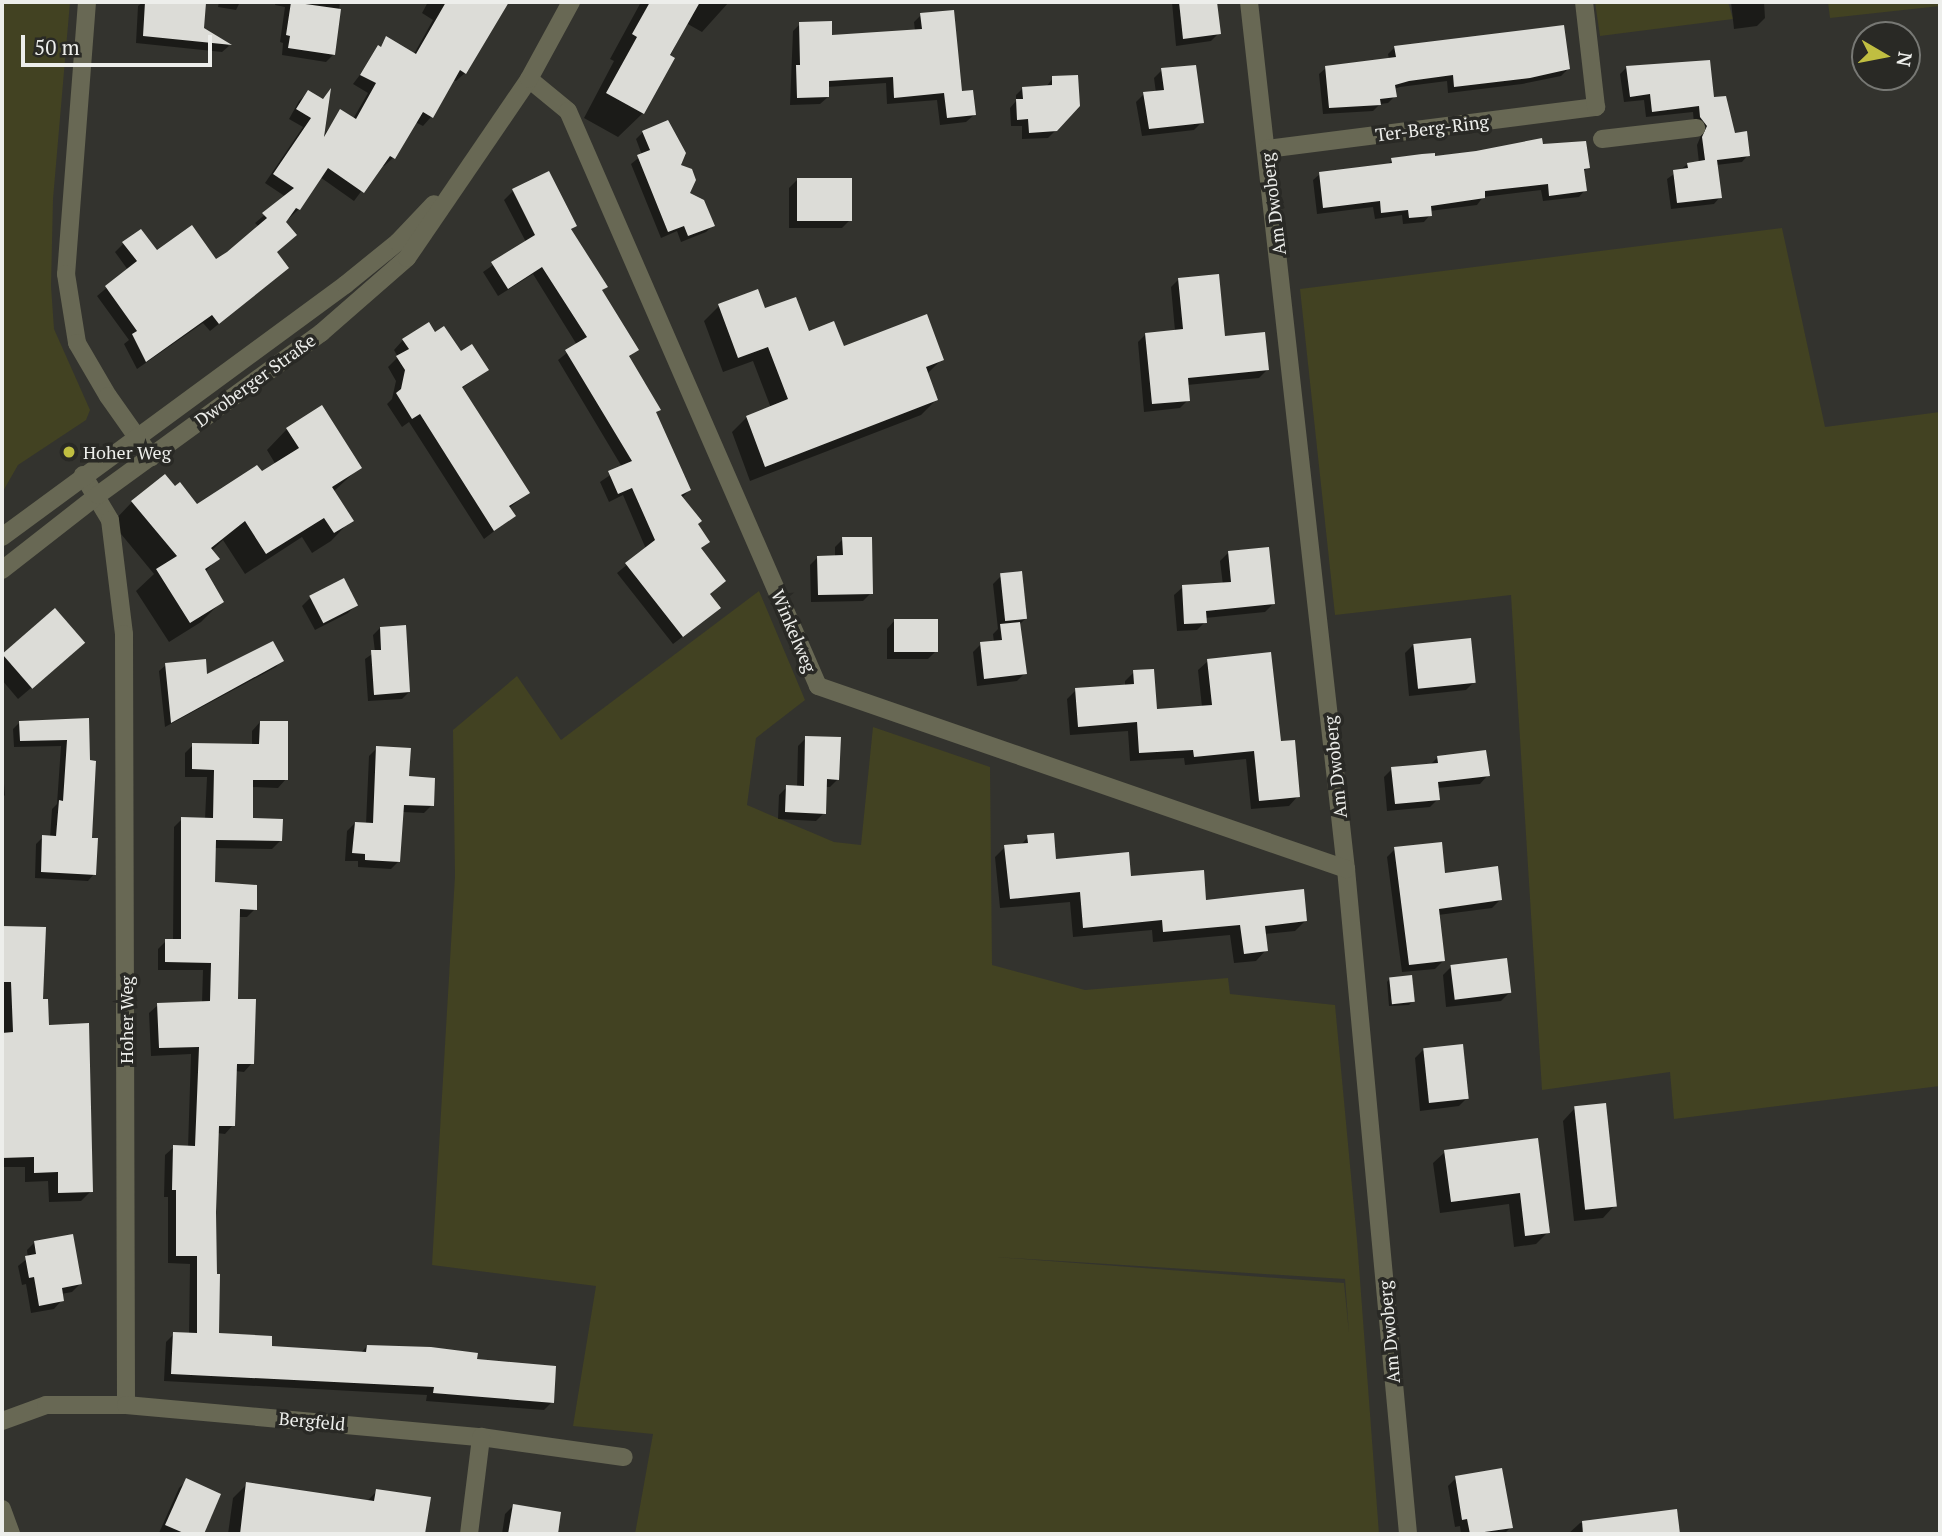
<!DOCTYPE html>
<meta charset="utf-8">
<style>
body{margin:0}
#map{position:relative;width:1942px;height:1536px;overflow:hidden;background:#33332e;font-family:"PT Serif",serif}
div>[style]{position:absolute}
.green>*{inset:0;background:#424222}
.shadow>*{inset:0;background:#0007}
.building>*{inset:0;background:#dcdcd7;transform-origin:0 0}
.minor>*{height:18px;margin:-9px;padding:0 9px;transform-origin:9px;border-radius:9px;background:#686854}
.tertiary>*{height:18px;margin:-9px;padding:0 9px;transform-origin:9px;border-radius:9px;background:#686854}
.dots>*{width:19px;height:19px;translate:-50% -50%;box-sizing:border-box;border:4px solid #292925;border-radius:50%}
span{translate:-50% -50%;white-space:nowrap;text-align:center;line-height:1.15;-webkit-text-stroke:7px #292925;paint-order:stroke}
.street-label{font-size:18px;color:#edeeeb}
.poi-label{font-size:18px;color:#edeeeb}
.left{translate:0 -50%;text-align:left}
.frame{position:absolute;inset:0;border:4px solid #edeeeb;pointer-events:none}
.north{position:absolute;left:1851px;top:21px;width:70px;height:70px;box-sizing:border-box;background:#292925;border:2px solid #777874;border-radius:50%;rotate:100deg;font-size:19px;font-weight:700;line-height:28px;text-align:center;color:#edeeeb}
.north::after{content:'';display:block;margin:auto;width:24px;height:32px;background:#c0be41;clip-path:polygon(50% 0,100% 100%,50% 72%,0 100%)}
.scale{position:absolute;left:21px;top:35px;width:191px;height:32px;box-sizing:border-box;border:4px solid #edeeeb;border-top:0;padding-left:9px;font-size:21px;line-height:24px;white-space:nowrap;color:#edeeeb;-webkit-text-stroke:5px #292925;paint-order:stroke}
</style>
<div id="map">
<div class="green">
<i style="clip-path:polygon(2px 2px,70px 2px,53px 199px,51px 286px,54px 329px,90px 410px,86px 420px,18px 465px,2px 493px)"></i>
<i style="clip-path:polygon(1595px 2px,1728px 2px,1733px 19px,1600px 36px)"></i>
<i style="clip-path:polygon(1828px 2px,1940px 2px,1940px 6px,1830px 18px)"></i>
<i style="clip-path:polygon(1782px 228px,1825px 427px,1940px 412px,1940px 1086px,1674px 1119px,1670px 1072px,1542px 1090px,1511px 595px,1335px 615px,1300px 289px)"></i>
<i style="clip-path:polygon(evenodd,759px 591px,805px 700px,756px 738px,747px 805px,834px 842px,861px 845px,873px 727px,990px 767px,992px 965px,1085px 990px,1228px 978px,1230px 994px,1335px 1005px,1357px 1240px,1379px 1534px,635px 1534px,653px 1434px,573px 1426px,596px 1286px,432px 1265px,455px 876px,453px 730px,517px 676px,561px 740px,759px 591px,995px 1257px,1345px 1279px,1349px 1333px,1344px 1283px,995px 1257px)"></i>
</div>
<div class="shadow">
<i style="clip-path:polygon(143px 2px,204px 5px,202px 29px,229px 46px,222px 52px,136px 43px,138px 6px)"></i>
<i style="clip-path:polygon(219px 2px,240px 2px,236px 10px,218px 7px)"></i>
<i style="clip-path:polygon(276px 2px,340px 2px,334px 54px,326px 62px,282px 55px,283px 43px,280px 42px,285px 7px,275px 5px)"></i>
<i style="clip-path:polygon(428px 2px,508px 2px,465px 73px,456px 81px,453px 80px,431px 117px,423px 126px,415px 122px,393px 158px,384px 166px,381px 165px,354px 201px,320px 177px,299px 209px,284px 223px,275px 253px,278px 276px,210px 331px,203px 323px,137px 369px,124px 344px,129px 340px,97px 296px,128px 270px,115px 252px,124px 243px,156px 252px,216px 262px,259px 227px,255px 223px,286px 197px,265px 183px,303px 127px,289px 119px,299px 101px,308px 92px,321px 100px,329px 93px,323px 136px,341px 112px,353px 119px,368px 93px,353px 84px,387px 39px,414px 54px,433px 20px,422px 13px)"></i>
<i style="clip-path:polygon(641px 2px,729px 2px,702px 32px,686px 23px,643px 113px,618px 137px,584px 118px,614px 61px,610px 59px)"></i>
<i style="clip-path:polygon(1172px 2px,1215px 2px,1219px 33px,1211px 41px,1176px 46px)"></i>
<i style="clip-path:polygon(1731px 2px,1764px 2px,1765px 18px,1757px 26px,1734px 29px)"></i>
<i style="clip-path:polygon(921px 15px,974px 115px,966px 122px,940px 125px,937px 100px,887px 104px,886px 83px,827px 87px,828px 97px,820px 104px,790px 105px,793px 31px,800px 24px,831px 37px,915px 31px,914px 22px)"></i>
<i style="clip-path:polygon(1395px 47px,1568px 69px,1561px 76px,1522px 84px,1448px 93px,1447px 81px,1400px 87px,1394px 89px,1395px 96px,1388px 103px,1380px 104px,1373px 111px,1323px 114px,1319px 74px,1326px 68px,1389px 59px,1388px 54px)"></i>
<i style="clip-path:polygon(1627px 67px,1712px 99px,1748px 155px,1742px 162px,1716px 165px,1720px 197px,1714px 204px,1671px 209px,1667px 179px,1688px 164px,1699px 163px,1697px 145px,1702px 133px,1694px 124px,1693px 112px,1646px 117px,1644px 100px,1624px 102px,1620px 74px)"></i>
<i style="clip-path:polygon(1162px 70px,1202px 122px,1194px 130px,1142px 136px,1136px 102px,1144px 94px,1156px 93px,1154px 78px)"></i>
<i style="clip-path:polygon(1053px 78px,1056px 130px,1048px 138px,1022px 139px,1022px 126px,1011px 126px,1010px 108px,1016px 101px,1016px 95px,1023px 88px,1046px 87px)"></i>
<i style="clip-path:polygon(643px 132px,678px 166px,688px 194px,713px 225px,706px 232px,681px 242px,677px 231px,661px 238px,631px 164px,642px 155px,636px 139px)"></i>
<i style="clip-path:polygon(1541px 146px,1588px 167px,1583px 172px,1585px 190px,1579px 197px,1543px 201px,1541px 190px,1483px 197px,1477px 205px,1430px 211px,1430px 215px,1424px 222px,1403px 224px,1402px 215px,1375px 219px,1373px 207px,1317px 214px,1313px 180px,1320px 174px,1387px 165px,1392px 160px)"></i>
<i style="clip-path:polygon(548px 173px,575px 226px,570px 231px,606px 287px,601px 291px,636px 350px,628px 358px,689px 490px,682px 498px,708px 541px,700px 550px,724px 581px,709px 595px,710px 616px,673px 644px,617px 573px,646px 549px,623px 495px,609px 502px,600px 482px,622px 467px,558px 360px,577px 345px,533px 274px,498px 296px,483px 272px,526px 242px,504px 200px,513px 191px)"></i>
<i style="clip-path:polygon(797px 180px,850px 220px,842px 228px,789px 228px,789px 188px)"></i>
<i style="clip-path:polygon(1179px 279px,1223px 338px,1267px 370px,1259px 378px,1187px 385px,1188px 400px,1180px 408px,1144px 412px,1138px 342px,1146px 334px,1175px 331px,1171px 287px)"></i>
<i style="clip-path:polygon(719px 306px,764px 311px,843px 348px,942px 359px,927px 374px,936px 400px,921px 415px,750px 481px,732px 432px,747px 417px,771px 408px,753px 361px,723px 372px,704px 321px)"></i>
<i style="clip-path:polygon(434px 334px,487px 370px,461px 389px,528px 493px,509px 508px,514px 516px,484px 539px,409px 422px,402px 427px,387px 404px,392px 399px,396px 381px,388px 367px,398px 357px,394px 350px,403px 340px)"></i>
<i style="clip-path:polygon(287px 429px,359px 468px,333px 492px,351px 520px,331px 541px,312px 553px,302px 537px,245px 574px,223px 540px,211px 551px,217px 559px,205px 572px,222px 601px,201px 622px,169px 642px,136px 591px,154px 574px,112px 523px,132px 502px,196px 506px,261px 474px,276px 465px,267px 450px)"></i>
<i style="clip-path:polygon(843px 539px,871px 593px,863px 601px,811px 602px,810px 565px,818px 557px,835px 557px,835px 547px)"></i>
<i style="clip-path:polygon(1228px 553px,1273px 604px,1265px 612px,1205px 618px,1205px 622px,1197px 630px,1177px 631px,1174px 595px,1183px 587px,1223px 585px,1220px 561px)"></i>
<i style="clip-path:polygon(1001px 576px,1026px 618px,1019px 625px,1025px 673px,1017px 681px,977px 686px,973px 652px,981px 644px,994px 642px,993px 634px,998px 629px,993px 584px)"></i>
<i style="clip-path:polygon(310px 598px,356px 605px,348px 613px,315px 630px,302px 606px)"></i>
<i style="clip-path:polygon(55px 610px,70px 655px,18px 699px,2px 680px,2px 655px)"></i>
<i style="clip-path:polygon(895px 620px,936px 651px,928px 659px,887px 659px,887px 629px)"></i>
<i style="clip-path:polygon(380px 628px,409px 692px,402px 699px,368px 701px,365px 659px,375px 652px,373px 635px)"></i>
<i style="clip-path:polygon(1413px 645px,1474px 682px,1466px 690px,1409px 696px,1405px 653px)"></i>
<i style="clip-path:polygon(282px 660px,276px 667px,165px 727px,159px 671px,166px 665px,206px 677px)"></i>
<i style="clip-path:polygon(1208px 661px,1279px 743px,1298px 796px,1289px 806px,1251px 809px,1246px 759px,1185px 765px,1184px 758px,1130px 761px,1128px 731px,1070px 735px,1067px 699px,1076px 690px,1125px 686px,1125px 681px,1134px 672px,1155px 710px,1202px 707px,1198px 670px)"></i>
<i style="clip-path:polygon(87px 720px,90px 840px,94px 874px,88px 881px,35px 878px,36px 844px,43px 837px,50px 838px,52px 809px,57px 804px,61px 746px,14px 747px,13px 729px,20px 722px)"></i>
<i style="clip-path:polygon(260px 722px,286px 779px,278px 788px,251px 787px,251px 820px,281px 840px,272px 849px,214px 848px,213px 884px,255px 909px,247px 917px,238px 917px,236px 1000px,252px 1063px,244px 1072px,235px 1071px,233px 1125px,225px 1134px,217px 1133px,214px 1212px,217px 1335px,270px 1347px,360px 1354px,367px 1346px,475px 1361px,552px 1402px,544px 1410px,426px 1401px,427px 1395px,164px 1381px,166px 1342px,174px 1334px,189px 1335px,190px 1264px,168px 1263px,168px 1197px,164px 1197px,165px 1155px,174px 1147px,188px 1148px,191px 1054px,151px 1056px,149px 1013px,158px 1005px,202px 1003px,203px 970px,158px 970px,158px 949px,166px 941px,173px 941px,174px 827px,182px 819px,205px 819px,207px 777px,185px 777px,185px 753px,193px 745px,252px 746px,252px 731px)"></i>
<i style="clip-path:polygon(806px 738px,838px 779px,830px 787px,825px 787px,824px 813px,816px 821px,778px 819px,779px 795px,787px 787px,797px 788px,798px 746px)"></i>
<i style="clip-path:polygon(377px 748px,432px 805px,424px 813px,402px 812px,399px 861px,391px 869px,358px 867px,358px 861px,345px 861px,347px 831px,355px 823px,366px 824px,369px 756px)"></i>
<i style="clip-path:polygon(1438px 757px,1488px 775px,1480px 784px,1437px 788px,1438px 799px,1430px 807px,1387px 811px,1384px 777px,1392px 769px,1430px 765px)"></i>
<i style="clip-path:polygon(2px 761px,5px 795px,2px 798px)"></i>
<i style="clip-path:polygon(1028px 837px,1055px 861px,1129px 878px,1205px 902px,1306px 920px,1295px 931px,1264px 934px,1266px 950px,1256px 961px,1234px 963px,1230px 935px,1153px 942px,1152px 930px,1073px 937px,1070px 902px,1000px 908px,995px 857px,1005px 847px,1020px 846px)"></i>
<i style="clip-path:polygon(1395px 849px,1444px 875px,1500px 900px,1492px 908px,1438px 915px,1443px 961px,1435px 969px,1402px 972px,1387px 857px)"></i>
<i style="clip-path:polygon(2px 928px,44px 929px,41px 1001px,91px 1191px,81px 1201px,49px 1202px,48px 1181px,25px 1182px,25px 1167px,2px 1167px)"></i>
<i style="clip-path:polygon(1451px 967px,1509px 993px,1501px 1001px,1446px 1007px,1443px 975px)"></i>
<i style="clip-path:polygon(1390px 978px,1413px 1001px,1409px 1005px,1389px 1006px,1387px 982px)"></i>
<i style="clip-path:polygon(1423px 1050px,1467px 1098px,1459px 1106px,1420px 1111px,1415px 1058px)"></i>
<i style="clip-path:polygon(1575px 1108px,1615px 1205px,1603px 1218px,1574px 1221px,1563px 1121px)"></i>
<i style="clip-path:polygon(1536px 1140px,1548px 1232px,1536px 1244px,1514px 1247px,1509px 1204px,1440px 1213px,1433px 1163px,1445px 1152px)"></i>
<i style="clip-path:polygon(35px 1242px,80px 1284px,72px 1292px,61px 1294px,62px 1300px,54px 1309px,31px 1313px,26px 1284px,22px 1285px,18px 1266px,28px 1258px,27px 1250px)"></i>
<i style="clip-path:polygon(1456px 1478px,1511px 1527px,1504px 1534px,1461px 1534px,1460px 1526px,1455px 1527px,1448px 1486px)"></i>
<i style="clip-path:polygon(187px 1480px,219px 1495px,202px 1534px,159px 1533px,179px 1488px)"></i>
<i style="clip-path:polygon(247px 1484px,366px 1502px,377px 1491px,429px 1499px,425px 1534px,228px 1534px,233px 1498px)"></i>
<i style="clip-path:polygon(513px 1506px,556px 1533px,568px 1534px,502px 1534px,505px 1514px)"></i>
<i style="clip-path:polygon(1676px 1511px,1678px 1534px,1568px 1534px,1580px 1523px)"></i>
</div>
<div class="building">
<i style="clip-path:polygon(145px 2px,206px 3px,204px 28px,232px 45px,143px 36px)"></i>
<i style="clip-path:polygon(291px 2px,341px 9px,335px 55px,288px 48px,290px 36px,286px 35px)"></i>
<i style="clip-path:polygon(446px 2px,509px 2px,466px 74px,460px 70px,433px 118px,423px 112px,395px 159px,390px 156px,364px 193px,328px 168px,300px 210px,296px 208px,286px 222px,297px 235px,277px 252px,289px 268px,219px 324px,212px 315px,146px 362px,132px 334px,137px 331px,105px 286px,137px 261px,122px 242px,141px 229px,157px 250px,192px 225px,216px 259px,227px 252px,267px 218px,262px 213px,294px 188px,273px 174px,311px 118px,296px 109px,308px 90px,323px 99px,331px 88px,324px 137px,340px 109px,356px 119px,376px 83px,360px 75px,378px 45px,381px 47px,386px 36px,416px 54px)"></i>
<i style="clip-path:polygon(650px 2px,700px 2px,670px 55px,675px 58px,644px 114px,606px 93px,637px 37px,632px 34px)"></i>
<i style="clip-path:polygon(1179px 2px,1217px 2px,1221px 34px,1183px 39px)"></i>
<i style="clip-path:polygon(954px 10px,962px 91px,973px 90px,976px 115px,947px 118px,944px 93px,894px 98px,893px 77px,829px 81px,829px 97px,797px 98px,796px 65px,800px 65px,799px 22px,832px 21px,832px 35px,922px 29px,920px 13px)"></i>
<i style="clip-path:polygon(1564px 25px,1570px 69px,1530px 78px,1454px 87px,1453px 75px,1409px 81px,1395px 85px,1397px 97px,1380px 99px,1381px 105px,1329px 108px,1325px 66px,1396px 57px,1394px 46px)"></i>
<i style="clip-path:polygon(1710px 60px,1714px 97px,1726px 96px,1735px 133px,1747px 131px,1750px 156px,1717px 160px,1722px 198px,1677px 203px,1673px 170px,1688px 168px,1687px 163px,1705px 160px,1702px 137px,1707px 126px,1700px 117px,1699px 106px,1652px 112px,1650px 94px,1630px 97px,1626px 66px)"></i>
<i style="clip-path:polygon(1196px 65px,1204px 123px,1149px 129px,1143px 92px,1164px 90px,1161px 68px)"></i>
<i style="clip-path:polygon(1078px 75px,1080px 106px,1057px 131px,1029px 133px,1028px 119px,1017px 120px,1016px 99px,1023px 99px,1022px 87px,1052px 85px,1052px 76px)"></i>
<i style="clip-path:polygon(668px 120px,686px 153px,681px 165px,692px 169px,696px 180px,690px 193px,704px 200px,715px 226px,688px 236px,684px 226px,668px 232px,637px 155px,650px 150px,642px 131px)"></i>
<i style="clip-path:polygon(1542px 138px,1543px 144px,1586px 141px,1590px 168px,1584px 169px,1587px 191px,1549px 196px,1548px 184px,1485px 191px,1485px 198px,1431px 206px,1432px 216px,1409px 218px,1408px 210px,1381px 213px,1380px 201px,1323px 208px,1319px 172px,1392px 163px,1391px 158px,1422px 154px,1435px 153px,1435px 156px,1476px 151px)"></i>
<i style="clip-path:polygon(549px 171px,577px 226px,571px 229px,608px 287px,602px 290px,639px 350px,629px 356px,661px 410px,656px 412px,691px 490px,681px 495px,702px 521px,698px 524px,710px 542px,701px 548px,726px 581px,710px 594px,721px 608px,683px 637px,625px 563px,655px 540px,632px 488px,618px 494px,608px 471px,632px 461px,565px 350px,587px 337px,542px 267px,508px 289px,491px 262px,535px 235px,512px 189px)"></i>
<i style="left:797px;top:178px;width:55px;height:43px"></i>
<i style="clip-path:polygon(1219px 274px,1225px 336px,1265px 332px,1269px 370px,1188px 378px,1190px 401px,1152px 404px,1145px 333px,1183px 329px,1178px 278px)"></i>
<i style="clip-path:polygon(758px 289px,765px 308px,796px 297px,809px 331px,834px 321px,844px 346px,927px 314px,944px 360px,926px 367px,938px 400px,765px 467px,746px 416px,788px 399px,768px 347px,738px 358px,718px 304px)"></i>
<i style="clip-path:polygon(429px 322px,435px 332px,444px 326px,461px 351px,472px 344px,489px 370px,462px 387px,530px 493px,509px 506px,516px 516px,494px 531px,420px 414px,412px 419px,396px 393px,401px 389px,405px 370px,396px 356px,409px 349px,402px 339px)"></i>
<i style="clip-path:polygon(322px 405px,362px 468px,332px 487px,354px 521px,334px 533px,324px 518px,266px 554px,245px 521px,211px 548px,220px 559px,205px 569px,224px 602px,190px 623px,156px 569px,177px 556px,131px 501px,165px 474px,175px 486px,180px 482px,197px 504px,257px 465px,262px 471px,299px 448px,286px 428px)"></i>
<i style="clip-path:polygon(842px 537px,872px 537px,873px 594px,818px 595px,817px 556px,843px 555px)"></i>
<i style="clip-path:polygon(1269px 547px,1275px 604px,1206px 611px,1207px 623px,1184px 624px,1182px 585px,1231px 582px,1228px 551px)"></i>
<i style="left:1022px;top:571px;width:48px;height:22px;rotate:84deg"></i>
<i style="left:344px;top:578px;width:31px;height:39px;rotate:63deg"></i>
<i style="left:55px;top:608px;width:46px;height:70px;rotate:49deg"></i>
<i style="left:894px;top:619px;width:44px;height:33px"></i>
<i style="clip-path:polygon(1020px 622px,1027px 674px,984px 679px,980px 642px,1002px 640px,1000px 624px)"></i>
<i style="clip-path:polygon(406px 625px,410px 692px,374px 695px,371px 650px,381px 650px,380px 627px)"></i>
<i style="left:1471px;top:638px;width:45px;height:58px;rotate:84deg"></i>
<i style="clip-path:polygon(273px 641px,284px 661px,171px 723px,165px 663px,206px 659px,207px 674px)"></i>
<i style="clip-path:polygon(1271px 652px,1281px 741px,1295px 740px,1300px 797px,1259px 801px,1254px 751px,1194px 757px,1193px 750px,1139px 753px,1137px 722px,1078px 727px,1075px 688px,1134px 684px,1133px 670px,1154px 669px,1157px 709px,1212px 705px,1207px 659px)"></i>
<i style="clip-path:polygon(89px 718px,90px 760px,96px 761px,92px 838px,98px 838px,96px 875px,41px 872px,42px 835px,56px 836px,59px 800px,63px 801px,67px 740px,20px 741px,19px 721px)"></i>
<i style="clip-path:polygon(260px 721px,288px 721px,288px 780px,253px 780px,253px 818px,283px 819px,282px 841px,216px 840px,215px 882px,257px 885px,257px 910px,240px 909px,238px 999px,256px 999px,254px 1064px,237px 1064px,235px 1126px,219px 1126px,216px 1212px,217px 1274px,220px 1274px,219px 1333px,272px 1336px,272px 1346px,366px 1352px,367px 1345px,431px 1347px,478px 1353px,477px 1359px,556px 1366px,554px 1403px,433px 1393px,434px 1387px,171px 1374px,173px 1332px,197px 1333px,197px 1256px,176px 1256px,176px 1190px,172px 1190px,173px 1145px,195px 1146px,199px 1047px,159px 1048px,157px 1003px,210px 1001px,211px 963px,165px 962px,165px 939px,181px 939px,181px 817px,213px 818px,214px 770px,192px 769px,192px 743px,259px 744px)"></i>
<i style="clip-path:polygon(805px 736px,841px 737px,839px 780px,827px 779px,826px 814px,785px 812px,786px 785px,804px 786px)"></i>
<i style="clip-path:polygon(376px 746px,411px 748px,409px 776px,435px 778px,434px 806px,404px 805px,400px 862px,365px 860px,365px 854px,352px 853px,355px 822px,373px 823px)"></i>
<i style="clip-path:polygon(1486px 750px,1490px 776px,1438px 782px,1440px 800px,1395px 804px,1391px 767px,1438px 763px,1437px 756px)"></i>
<i style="clip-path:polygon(1054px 833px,1056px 859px,1129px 852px,1131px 876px,1204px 870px,1206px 900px,1304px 889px,1307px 921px,1265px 926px,1268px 951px,1244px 954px,1240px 925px,1163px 932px,1162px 920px,1083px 928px,1080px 892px,1010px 899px,1004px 845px,1028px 843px,1027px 835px)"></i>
<i style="clip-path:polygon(1442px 842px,1445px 873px,1498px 866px,1502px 900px,1439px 909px,1445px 961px,1409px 965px,1394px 847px)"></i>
<i style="clip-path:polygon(2px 926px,46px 927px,43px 999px,48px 999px,49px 1025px,89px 1023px,93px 1192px,58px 1193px,58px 1172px,34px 1173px,34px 1157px,2px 1158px,2px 1033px,13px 1032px,11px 982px,2px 982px)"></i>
<i style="left:1507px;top:958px;width:35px;height:57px;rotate:83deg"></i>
<i style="left:1412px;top:975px;width:27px;height:23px;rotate:84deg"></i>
<i style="left:1463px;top:1044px;width:55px;height:40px;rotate:84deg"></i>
<i style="left:1606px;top:1103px;width:104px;height:32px;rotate:84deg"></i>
<i style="clip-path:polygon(1538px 1138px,1550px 1233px,1525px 1236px,1520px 1193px,1451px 1202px,1444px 1150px)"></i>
<i style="clip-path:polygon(73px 1234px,82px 1284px,62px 1288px,64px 1301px,39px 1306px,34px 1277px,29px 1278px,25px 1256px,36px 1254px,34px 1241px)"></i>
<i style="clip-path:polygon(1502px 1468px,1513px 1528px,1470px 1534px,1467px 1519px,1462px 1520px,1455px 1476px)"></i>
<i style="clip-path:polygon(186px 1478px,221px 1494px,204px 1534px,186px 1534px,165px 1525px)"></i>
<i style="clip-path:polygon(246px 1482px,374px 1501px,376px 1489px,431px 1497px,425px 1534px,240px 1534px)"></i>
<i style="clip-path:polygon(513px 1504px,561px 1512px,558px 1534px,508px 1534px)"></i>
<i style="clip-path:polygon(1677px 1509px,1680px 1534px,1583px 1534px,1582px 1521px)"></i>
</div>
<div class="minor">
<i style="left:87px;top:2px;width:273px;rotate:94.4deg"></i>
<i style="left:66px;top:274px;width:70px;rotate:80.9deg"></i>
<i style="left:77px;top:343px;width:61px;rotate:59.7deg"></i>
<i style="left:108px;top:396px;width:75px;rotate:54.8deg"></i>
<i style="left:1249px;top:2px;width:872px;rotate:83.62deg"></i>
<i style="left:1346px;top:869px;width:668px;rotate:84.67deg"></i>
<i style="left:529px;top:79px;width:50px;rotate:39.4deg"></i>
<i style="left:568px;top:111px;width:627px;rotate:66.5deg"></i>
<i style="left:818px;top:686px;width:559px;rotate:19.12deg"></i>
<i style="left:1602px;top:139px;width:95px;rotate:-6.7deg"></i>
<i style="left:1267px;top:149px;width:332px;rotate:-7.3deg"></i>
<i style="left:1596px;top:107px;width:106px;rotate:-96.5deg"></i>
<i style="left:83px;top:475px;width:52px;rotate:59deg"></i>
<i style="left:110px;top:520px;width:115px;rotate:83deg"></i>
<i style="left:124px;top:634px;width:771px;rotate:89.85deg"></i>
<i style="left:2px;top:1421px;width:47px;rotate:-20deg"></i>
<i style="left:46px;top:1405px;width:80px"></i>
<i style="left:126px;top:1405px;width:356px;rotate:5.2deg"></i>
<i style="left:481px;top:1437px;width:144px;rotate:8deg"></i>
<i style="left:469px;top:1534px;width:98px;rotate:-82.9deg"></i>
</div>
<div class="tertiary">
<i style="left:2px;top:537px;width:426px;rotate:-36.3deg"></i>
<i style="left:345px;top:285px;width:68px;rotate:-39.1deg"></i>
<i style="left:398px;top:242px;width:52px;rotate:-46.5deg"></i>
<i style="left:2px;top:570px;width:122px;rotate:-38deg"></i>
<i style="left:98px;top:495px;width:276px;rotate:-36deg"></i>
<i style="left:321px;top:333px;width:114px;rotate:-41.1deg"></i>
<i style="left:407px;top:258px;width:217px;rotate:-55.7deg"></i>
<i style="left:529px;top:79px;width:88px;rotate:-61.4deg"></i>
<i style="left:2px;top:1509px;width:27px;rotate:70deg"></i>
</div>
<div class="dots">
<i style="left:69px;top:452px;background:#c0be41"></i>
</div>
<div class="street-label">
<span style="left:1432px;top:128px;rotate:-7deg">Ter-Berg-Ring</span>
<span style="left:1273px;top:204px;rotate:-97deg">Am Dwoberg</span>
<span style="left:255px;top:380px;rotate:-36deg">Dwoberger Straße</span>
<span style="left:794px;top:631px;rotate:67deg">Winkelweg</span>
<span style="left:1335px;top:767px;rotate:-96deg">Am Dwoberg</span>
<span style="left:126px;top:1020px;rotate:-90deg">Hoher Weg</span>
<span style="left:1389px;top:1332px;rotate:-95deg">Am Dwoberg</span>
<span style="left:312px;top:1421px;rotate:5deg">Bergfeld</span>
</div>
<div class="poi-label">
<span class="left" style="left:83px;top:452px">Hoher Weg</span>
</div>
<div class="frame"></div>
<div class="north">N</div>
<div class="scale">50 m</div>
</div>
